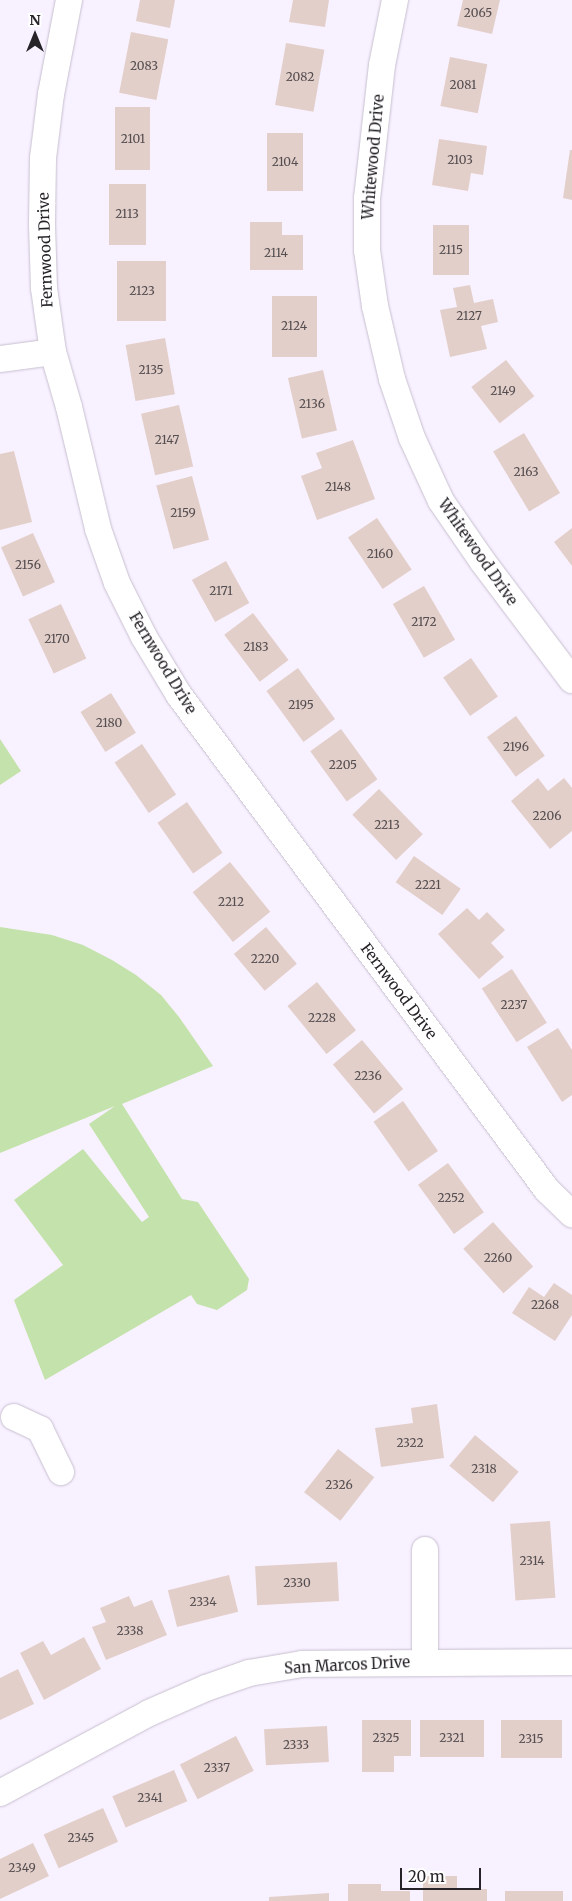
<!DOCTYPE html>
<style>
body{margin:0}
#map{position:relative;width:572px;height:1901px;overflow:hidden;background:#f8f1ff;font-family:Merriweather,serif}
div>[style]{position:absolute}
.green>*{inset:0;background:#c4e2ab}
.building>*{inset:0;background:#e3cfc9;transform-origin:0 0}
.roads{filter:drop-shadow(0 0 1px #c7bfcf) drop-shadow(0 0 1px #c7bfcf)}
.minor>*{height:26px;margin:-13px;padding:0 13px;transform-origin:13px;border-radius:13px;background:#fff}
span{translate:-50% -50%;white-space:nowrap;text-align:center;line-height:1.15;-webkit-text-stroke:5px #fff;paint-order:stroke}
.number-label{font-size:12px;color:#554e51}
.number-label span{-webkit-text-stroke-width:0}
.street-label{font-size:15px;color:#262329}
.north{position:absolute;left:10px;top:10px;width:50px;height:50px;-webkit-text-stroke:4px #fff;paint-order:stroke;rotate:0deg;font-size:14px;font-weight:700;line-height:20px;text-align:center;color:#262329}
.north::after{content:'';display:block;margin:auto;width:18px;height:22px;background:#262329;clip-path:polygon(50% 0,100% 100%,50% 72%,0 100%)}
.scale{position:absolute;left:400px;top:1868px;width:81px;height:22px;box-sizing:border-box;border:2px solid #262329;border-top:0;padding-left:6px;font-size:15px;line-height:18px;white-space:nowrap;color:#262329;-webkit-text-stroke:4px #fff;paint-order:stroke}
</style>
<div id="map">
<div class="green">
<i style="clip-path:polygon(0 739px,21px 771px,0 785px)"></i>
<i style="clip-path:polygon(0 927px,52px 935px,83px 945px,112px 960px,136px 975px,161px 995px,179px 1017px,213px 1066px,122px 1104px,182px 1199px,198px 1202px,249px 1279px,247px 1290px,217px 1310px,197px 1304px,191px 1295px,45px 1380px,14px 1300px,63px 1265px,14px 1200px,83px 1149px,142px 1222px,149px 1217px,89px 1124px,115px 1106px,0 1153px)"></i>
</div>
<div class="building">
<i style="clip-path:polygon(140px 0,175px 0,170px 28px,136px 21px)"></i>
<i style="clip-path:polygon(293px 0,329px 0,325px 27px,289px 22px)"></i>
<i style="clip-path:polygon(463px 0,500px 0,492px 34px,457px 26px)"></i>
<i style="left:131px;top:32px;width:38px;height:62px;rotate:11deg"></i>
<i style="left:286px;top:43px;width:39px;height:63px;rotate:10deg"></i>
<i style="left:450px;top:57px;width:38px;height:50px;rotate:11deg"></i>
<i style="left:115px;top:107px;width:35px;height:63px"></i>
<i style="left:267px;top:133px;width:36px;height:58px"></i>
<i style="clip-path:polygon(439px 139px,487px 146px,483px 175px,471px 173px,468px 191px,432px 185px)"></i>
<i style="clip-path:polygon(570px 150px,572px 150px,572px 200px,563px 198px)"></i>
<i style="left:109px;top:184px;width:37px;height:61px"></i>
<i style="clip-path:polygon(250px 222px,282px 222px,282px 235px,303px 235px,303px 270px,250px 270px)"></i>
<i style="left:433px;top:225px;width:36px;height:50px"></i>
<i style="left:117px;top:261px;width:49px;height:60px"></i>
<i style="clip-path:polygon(470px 285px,474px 303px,493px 299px,498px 322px,481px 326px,487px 349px,450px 357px,440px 310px,457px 307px,453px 288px)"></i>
<i style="left:272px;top:296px;width:45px;height:61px"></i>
<i style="left:165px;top:338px;width:57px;height:40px;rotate:80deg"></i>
<i style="left:506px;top:360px;width:46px;height:44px;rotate:52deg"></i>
<i style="left:323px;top:370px;width:62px;height:36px;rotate:77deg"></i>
<i style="left:179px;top:405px;width:63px;height:39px;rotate:77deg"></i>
<i style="left:524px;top:433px;width:70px;height:36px;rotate:59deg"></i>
<i style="clip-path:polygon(353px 440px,375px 499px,317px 520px,301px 476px,322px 468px,316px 453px)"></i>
<i style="clip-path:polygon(14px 451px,32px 522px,0 530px,0 454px)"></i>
<i style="left:192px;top:476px;width:66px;height:37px;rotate:75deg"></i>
<i style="left:377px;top:518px;width:62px;height:35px;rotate:56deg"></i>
<i style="clip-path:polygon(572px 528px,572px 566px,554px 542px)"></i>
<i style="left:33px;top:533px;width:54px;height:35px;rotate:66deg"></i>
<i style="left:226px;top:561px;width:48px;height:39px;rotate:61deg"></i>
<i style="left:424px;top:586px;width:62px;height:36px;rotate:60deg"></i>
<i style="left:61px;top:604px;width:60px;height:36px;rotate:65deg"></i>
<i style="left:253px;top:613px;width:59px;height:36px;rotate:53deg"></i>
<i style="left:471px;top:658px;width:47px;height:34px;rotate:55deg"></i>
<i style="left:298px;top:668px;width:63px;height:39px;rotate:54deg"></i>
<i style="left:111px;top:693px;width:47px;height:36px;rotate:58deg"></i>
<i style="left:516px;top:716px;width:49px;height:36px;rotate:54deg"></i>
<i style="left:341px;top:729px;width:62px;height:38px;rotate:54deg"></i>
<i style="left:142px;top:744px;width:61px;height:33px;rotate:56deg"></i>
<i style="clip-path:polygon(538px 778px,548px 791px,564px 778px,572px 788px,572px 831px,550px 849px,511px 801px)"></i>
<i style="left:379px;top:789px;width:63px;height:37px;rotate:46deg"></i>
<i style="left:187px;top:802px;width:62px;height:36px;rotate:55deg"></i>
<i style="left:414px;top:856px;width:57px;height:32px;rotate:35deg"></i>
<i style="left:230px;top:862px;width:64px;height:48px;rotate:51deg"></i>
<i style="clip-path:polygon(467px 908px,479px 920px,487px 912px,505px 930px,491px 943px,504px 957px,479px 979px,438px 934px)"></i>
<i style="left:266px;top:927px;width:48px;height:42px;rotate:50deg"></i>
<i style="left:512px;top:969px;width:64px;height:36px;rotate:57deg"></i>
<i style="left:317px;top:982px;width:62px;height:38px;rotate:51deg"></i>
<i style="clip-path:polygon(558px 1028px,572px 1050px,572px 1095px,562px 1102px,527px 1047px)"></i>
<i style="left:362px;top:1040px;width:64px;height:38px;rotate:50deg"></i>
<i style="left:403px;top:1101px;width:61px;height:36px;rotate:55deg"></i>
<i style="left:448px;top:1163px;width:61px;height:37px;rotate:54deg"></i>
<i style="left:493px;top:1222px;width:60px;height:40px;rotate:48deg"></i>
<i style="clip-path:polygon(554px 1283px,572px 1295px,572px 1315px,555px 1341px,512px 1313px,529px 1287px,544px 1297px)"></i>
<i style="clip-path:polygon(437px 1404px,444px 1458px,381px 1467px,375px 1428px,413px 1423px,411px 1408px)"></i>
<i style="left:475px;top:1435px;width:57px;height:40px;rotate:40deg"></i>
<i style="left:338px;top:1449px;width:46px;height:55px;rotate:38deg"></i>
<i style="left:550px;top:1521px;width:77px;height:40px;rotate:86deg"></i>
<i style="left:337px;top:1562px;width:39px;height:82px;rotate:87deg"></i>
<i style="left:229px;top:1575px;width:38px;height:63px;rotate:76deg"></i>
<i style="clip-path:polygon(129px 1596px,134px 1607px,152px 1600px,167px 1635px,106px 1660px,92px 1627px,106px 1622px,100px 1608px)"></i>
<i style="clip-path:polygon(84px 1637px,101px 1669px,44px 1700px,20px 1653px,43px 1641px,51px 1655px)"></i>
<i style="clip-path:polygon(18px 1669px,34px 1704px,0 1720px,0 1678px)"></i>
<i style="clip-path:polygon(362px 1720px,411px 1720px,411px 1756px,394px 1756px,394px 1772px,362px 1772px)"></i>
<i style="left:420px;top:1720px;width:64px;height:37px"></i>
<i style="left:562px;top:1720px;width:38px;height:61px;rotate:90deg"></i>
<i style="left:327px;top:1726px;width:36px;height:63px;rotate:87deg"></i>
<i style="left:236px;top:1736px;width:39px;height:63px;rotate:63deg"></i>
<i style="left:174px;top:1770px;width:34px;height:67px;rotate:67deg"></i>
<i style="left:103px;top:1808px;width:37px;height:65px;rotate:66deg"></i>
<i style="clip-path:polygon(33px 1843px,49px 1876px,0 1899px,0 1859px)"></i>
<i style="clip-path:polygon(423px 1876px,457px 1876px,457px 1889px,487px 1889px,487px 1901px,423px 1901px)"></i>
<i style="clip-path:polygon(348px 1884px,381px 1884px,381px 1891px,410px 1891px,410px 1901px,348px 1901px)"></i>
<i style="left:505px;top:1891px;width:58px;height:10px"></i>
<i style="clip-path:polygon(329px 1893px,329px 1901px,269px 1901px,269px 1897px)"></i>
</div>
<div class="roads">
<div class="minor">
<i style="left:69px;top:0;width:96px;rotate:100.8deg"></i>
<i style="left:51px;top:94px;width:64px;rotate:97.1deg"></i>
<i style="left:43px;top:158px;width:67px;rotate:90.9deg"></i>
<i style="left:42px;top:225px;width:63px;rotate:88.2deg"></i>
<i style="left:44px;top:288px;width:65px;rotate:82deg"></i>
<i style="left:53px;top:352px;width:57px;rotate:73.8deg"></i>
<i style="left:69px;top:407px;width:125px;rotate:76.6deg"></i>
<i style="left:98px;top:529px;width:57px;rotate:70.6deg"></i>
<i style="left:117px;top:583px;width:60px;rotate:63.4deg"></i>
<i style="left:144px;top:637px;width:68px;rotate:58.9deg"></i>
<i style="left:179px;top:695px;width:617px;rotate:53.37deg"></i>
<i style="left:547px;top:1190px;width:35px;rotate:44deg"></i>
<i style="left:395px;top:0;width:66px;rotate:101.3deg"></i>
<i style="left:382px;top:65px;width:134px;rotate:96.4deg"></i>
<i style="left:367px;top:198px;width:52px;rotate:90deg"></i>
<i style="left:367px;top:250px;width:57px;rotate:81.9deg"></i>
<i style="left:375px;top:306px;width:75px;rotate:76.9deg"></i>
<i style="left:392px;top:379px;width:62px;rotate:71.3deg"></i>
<i style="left:412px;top:438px;width:69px;rotate:65.3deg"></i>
<i style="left:441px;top:501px;width:74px;rotate:55.5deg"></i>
<i style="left:483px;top:562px;width:148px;rotate:53deg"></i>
<i style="left:0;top:359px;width:53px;rotate:-7.5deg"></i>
<i style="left:14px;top:1417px;width:29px;rotate:25deg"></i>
<i style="left:40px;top:1429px;width:48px;rotate:64deg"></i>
<i style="left:425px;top:1550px;width:112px;rotate:90deg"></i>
<i style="left:0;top:1793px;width:169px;rotate:-28.2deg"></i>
<i style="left:149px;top:1713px;width:62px;rotate:-23.7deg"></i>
<i style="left:206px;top:1688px;width:46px;rotate:-19.2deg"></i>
<i style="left:249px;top:1673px;width:54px;rotate:-9.6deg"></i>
<i style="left:302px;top:1664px;width:270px;rotate:-0.4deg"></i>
</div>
</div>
<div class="number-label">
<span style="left:478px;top:13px">2065</span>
<span style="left:144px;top:66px">2083</span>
<span style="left:300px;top:77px">2082</span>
<span style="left:463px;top:85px">2081</span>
<span style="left:133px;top:139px">2101</span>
<span style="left:460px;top:160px">2103</span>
<span style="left:285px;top:162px">2104</span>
<span style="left:127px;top:214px">2113</span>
<span style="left:451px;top:250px">2115</span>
<span style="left:276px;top:253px">2114</span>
<span style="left:142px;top:291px">2123</span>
<span style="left:469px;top:316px">2127</span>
<span style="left:294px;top:326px">2124</span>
<span style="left:151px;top:370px">2135</span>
<span style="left:503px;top:391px">2149</span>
<span style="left:312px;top:404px">2136</span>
<span style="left:167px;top:440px">2147</span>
<span style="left:526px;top:472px">2163</span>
<span style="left:338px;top:487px">2148</span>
<span style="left:183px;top:513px">2159</span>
<span style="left:380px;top:554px">2160</span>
<span style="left:28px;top:565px">2156</span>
<span style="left:221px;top:591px">2171</span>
<span style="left:424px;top:622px">2172</span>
<span style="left:57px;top:639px">2170</span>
<span style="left:256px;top:647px">2183</span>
<span style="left:301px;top:705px">2195</span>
<span style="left:109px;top:723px">2180</span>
<span style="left:516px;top:747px">2196</span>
<span style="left:343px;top:765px">2205</span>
<span style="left:547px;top:816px">2206</span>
<span style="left:387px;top:825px">2213</span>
<span style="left:428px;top:885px">2221</span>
<span style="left:231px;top:902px">2212</span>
<span style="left:265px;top:959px">2220</span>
<span style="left:514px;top:1005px">2237</span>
<span style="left:322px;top:1018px">2228</span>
<span style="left:368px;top:1076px">2236</span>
<span style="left:451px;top:1198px">2252</span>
<span style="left:498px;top:1258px">2260</span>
<span style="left:545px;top:1305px">2268</span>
<span style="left:410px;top:1443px">2322</span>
<span style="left:484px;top:1469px">2318</span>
<span style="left:339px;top:1485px">2326</span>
<span style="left:532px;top:1561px">2314</span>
<span style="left:297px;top:1583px">2330</span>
<span style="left:203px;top:1602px">2334</span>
<span style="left:130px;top:1631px">2338</span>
<span style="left:386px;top:1738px">2325</span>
<span style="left:452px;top:1738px">2321</span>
<span style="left:531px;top:1739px">2315</span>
<span style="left:296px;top:1745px">2333</span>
<span style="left:217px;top:1768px">2337</span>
<span style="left:150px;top:1798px">2341</span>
<span style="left:81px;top:1838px">2345</span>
<span style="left:22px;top:1868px">2349</span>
</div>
<div class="street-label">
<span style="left:373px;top:157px;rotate:-85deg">Whitewood Drive</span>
<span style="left:45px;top:250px;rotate:-92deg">Fernwood Drive</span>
<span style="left:478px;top:552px;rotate:55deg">Whitewood Drive</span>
<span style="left:163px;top:663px;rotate:59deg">Fernwood Drive</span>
<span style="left:399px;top:991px;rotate:53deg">Fernwood Drive</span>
<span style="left:347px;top:1665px;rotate:-3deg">San Marcos Drive</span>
</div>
<div class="north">N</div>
<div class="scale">20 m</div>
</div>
